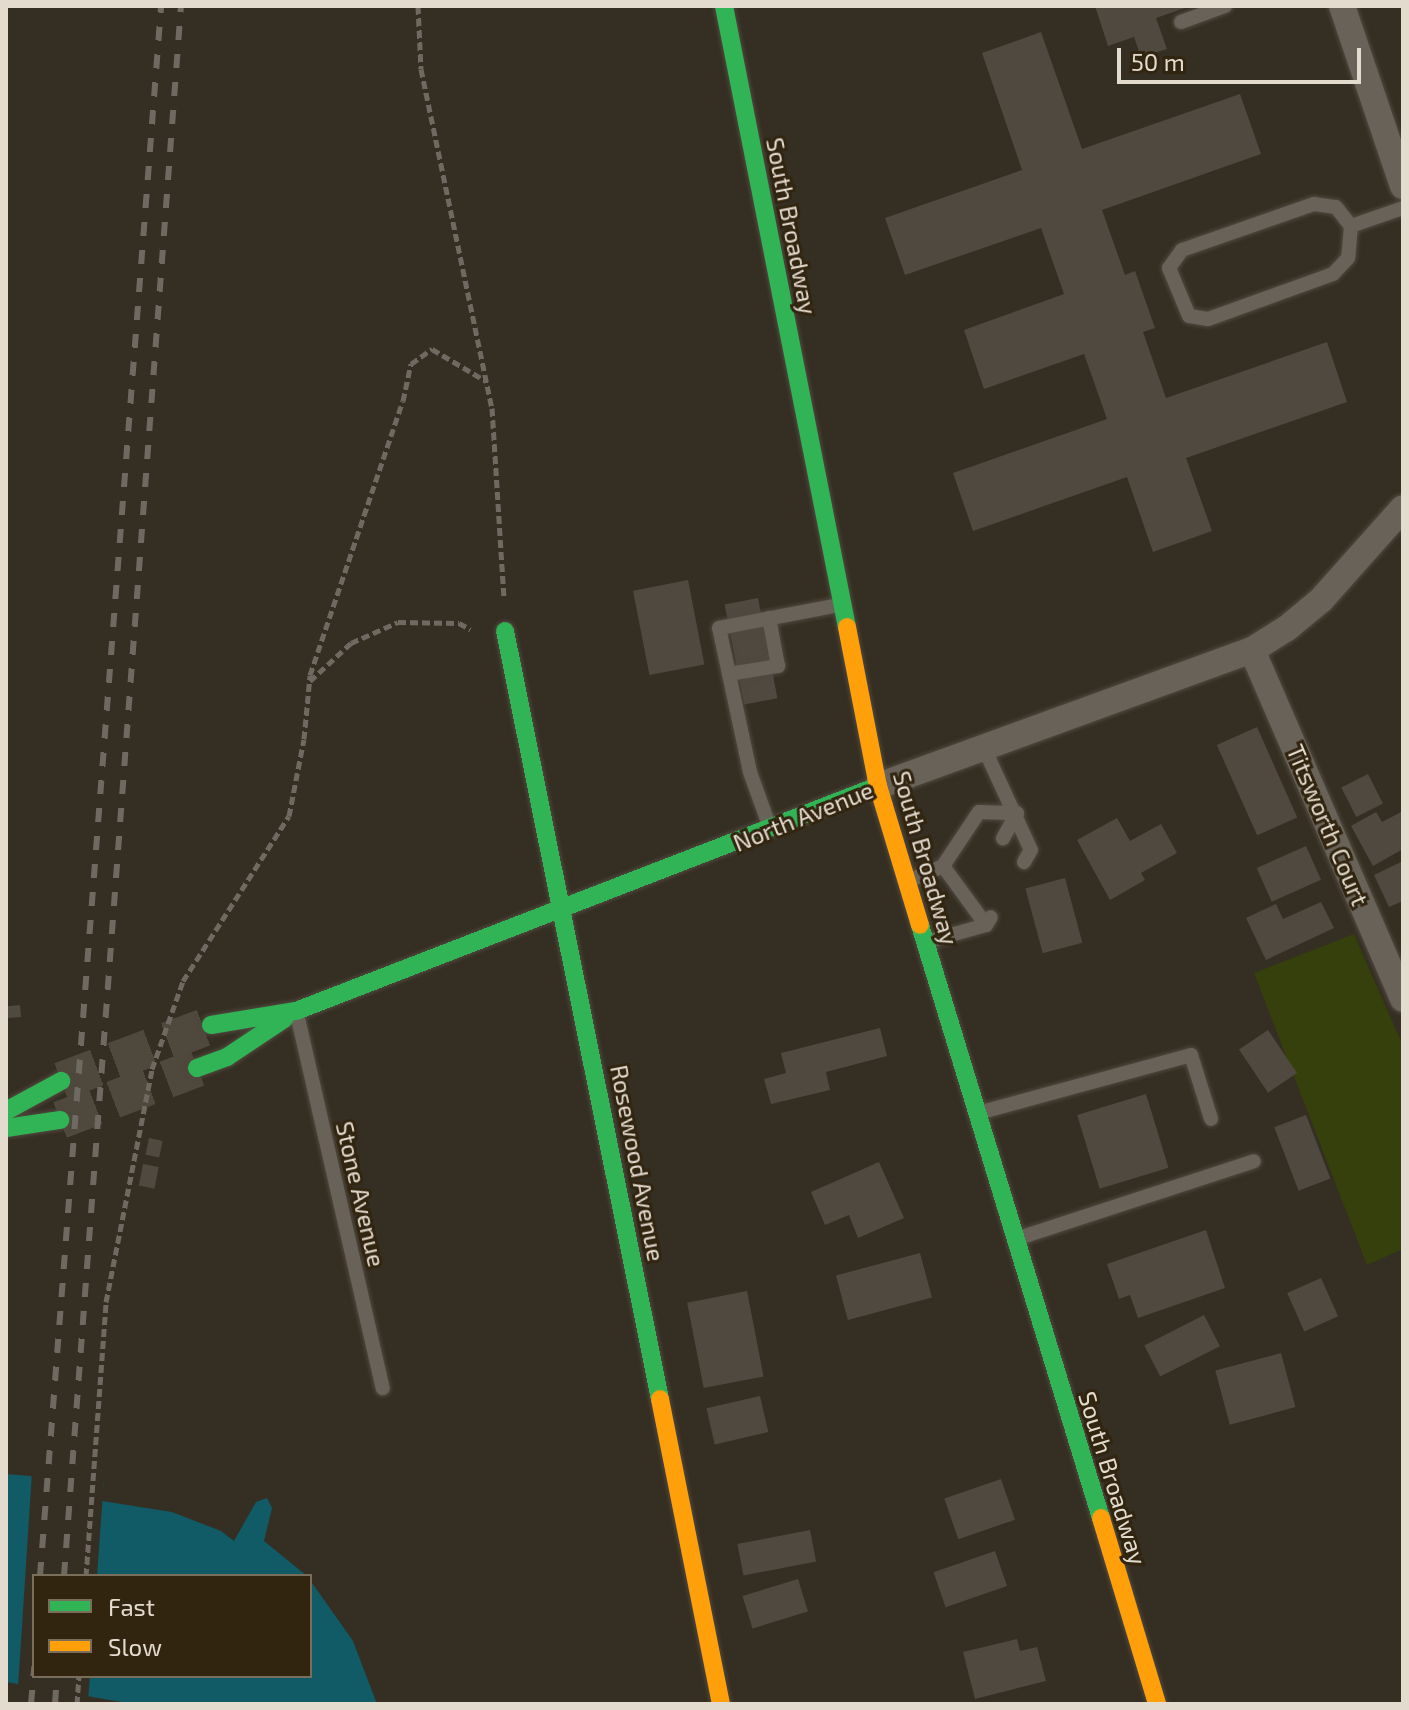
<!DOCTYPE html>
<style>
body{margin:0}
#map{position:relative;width:1409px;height:1710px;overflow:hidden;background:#352e22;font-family:"Exo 2",sans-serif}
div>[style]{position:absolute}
.green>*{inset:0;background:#35400d}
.water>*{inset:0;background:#105b66}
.pier>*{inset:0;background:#352e22}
.building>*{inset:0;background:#504940;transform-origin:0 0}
.secondary-tunnel>*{height:38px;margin-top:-19px;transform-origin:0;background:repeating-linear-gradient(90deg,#4f483c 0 38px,transparent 0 57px)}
.path>*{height:5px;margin-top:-2.5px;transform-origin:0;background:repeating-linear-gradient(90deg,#6f6a61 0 8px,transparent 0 12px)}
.roads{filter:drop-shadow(0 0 2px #50493f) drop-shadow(0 0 2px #50493f)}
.lane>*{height:14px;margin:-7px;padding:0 7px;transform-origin:7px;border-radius:7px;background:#686259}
.street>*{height:26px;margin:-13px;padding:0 13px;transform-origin:13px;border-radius:13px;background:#686259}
.fast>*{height:18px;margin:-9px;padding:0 9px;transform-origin:9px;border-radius:9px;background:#30b455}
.slow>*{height:18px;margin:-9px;padding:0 9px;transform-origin:9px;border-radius:9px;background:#ff9f0a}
.rail>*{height:6px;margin-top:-3px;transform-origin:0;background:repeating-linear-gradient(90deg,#6e6961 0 14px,transparent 0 28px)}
span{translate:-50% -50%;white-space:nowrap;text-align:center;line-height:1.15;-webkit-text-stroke:6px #322510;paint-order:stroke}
.street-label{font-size:24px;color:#e4dbcf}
.frame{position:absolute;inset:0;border:8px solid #e4dbcf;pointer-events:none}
.legend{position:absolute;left:32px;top:1574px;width:280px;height:104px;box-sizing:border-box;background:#322510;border:2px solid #796e5c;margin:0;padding:10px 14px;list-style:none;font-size:24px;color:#e4dbcf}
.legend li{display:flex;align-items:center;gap:16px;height:40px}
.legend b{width:40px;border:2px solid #796e5c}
.scale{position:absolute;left:1117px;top:48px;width:244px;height:36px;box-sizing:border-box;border:4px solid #e4dbcf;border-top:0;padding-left:10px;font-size:24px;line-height:28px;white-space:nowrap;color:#e4dbcf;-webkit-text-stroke:6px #322510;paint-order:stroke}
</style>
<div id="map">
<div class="green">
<i style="clip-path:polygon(1354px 934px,1403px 1046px,1403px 1249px,1367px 1265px,1254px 973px)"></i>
</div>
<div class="water">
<i style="clip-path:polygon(6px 1474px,104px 1482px,102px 1501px,172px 1512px,221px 1531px,234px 1541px,256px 1502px,267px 1498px,272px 1508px,264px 1541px,307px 1576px,34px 1576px,34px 1676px,310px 1676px,310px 1580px,353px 1641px,377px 1704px,133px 1704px,6px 1682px)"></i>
</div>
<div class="pier">
<i style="clip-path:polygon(32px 1472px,104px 1478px,97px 1576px,34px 1576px,34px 1676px,90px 1676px,88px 1700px,18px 1688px)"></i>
</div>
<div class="building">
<i style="clip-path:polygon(1095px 6px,1191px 6px,1156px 18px,1167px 49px,1141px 57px,1134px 37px,1108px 46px)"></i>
<i style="clip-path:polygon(1041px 32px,1082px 149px,1240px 94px,1261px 154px,1102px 210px,1125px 275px,1135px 271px,1155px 328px,1143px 332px,1166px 398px,1327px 342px,1347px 402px,1186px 458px,1212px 531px,1153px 552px,1127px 477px,973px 531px,953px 473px,1107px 419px,1084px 354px,984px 389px,964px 330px,1064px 294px,1041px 228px,905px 275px,885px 218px,1022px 170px,982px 53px)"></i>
<i style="left:688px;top:580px;width:86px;height:56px;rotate:79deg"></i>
<i style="left:758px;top:598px;width:102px;height:34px;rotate:79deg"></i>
<i style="left:1257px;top:727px;width:99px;height:44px;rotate:66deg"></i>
<i style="left:1368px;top:774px;width:33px;height:30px;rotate:63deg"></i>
<i style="clip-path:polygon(1403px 811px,1403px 849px,1373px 866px,1351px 826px,1376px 812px,1382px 822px)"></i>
<i style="clip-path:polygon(1117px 818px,1130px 841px,1161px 824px,1177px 853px,1141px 873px,1145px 880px,1110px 900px,1077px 840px)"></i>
<i style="left:1306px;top:846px;width:37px;height:54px;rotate:66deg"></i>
<i style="clip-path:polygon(1403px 861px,1403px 901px,1389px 907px,1374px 875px)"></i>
<i style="left:1065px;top:878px;width:67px;height:41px;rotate:75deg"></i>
<i style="clip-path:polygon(1321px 902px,1334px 928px,1266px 960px,1246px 918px,1276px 904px,1283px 919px)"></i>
<i style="left:20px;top:1005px;width:12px;height:13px;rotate:85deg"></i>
<i style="clip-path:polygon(880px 1028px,887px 1056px,826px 1072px,830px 1090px,771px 1104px,764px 1079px,786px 1073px,781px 1053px)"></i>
<i style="left:1268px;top:1030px;width:52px;height:35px;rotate:56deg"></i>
<i style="left:1146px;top:1094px;width:77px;height:72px;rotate:73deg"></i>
<i style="left:1306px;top:1115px;width:68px;height:34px;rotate:69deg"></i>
<i style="left:149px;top:1138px;width:14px;height:17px;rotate:12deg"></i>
<i style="clip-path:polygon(879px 1162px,904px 1218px,858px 1238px,849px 1215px,825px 1225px,811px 1192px)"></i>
<i style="left:143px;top:1164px;width:16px;height:22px;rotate:11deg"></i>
<i style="clip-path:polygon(1206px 1230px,1225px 1288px,1138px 1318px,1130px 1295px,1119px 1299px,1107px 1264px)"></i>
<i style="left:920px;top:1253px;width:46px;height:87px;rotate:75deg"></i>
<i style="left:1321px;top:1278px;width:42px;height:37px;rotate:66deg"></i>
<i style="left:747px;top:1291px;width:87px;height:61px;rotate:79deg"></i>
<i style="left:1204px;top:1315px;width:35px;height:67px;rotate:63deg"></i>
<i style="left:1281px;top:1353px;width:56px;height:68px;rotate:75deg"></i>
<i style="left:760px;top:1396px;width:37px;height:55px;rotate:77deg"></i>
<i style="left:1001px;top:1479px;width:43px;height:60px;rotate:71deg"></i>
<i style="left:810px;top:1530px;width:32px;height:74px;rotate:79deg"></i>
<i style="left:995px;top:1551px;width:37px;height:65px;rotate:71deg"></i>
<i style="left:798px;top:1579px;width:34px;height:58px;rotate:73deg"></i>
<i style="clip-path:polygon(1017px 1639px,1020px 1651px,1037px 1647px,1046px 1681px,975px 1699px,963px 1652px)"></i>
</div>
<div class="secondary-tunnel">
<i style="left:61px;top:1081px;width:160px;rotate:-20.5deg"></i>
<i style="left:60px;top:1120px;width:147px;rotate:-20.8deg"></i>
</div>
<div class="path">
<i style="left:418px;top:6px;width:63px;rotate:87.3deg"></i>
<i style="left:421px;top:69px;width:346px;rotate:78.2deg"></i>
<i style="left:492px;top:408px;width:190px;rotate:86.4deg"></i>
<i style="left:310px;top:681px;width:56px;rotate:-42.8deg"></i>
<i style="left:351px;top:643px;width:51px;rotate:-24.1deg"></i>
<i style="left:398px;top:622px;width:61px;rotate:0.9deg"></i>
<i style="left:459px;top:623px;width:13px;rotate:29deg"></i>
<i style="left:86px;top:1576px;width:275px;rotate:-85.8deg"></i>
<i style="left:106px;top:1302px;width:237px;rotate:-78.8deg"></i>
<i style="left:152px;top:1069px;width:93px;rotate:-70.6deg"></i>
<i style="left:183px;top:981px;width:196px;rotate:-57.3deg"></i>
<i style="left:289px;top:816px;width:78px;rotate:-79deg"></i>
<i style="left:304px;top:739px;width:64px;rotate:-84.6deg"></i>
<i style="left:310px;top:675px;width:289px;rotate:-71.3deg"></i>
<i style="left:403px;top:401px;width:38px;rotate:-78deg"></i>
<i style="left:411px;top:364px;width:26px;rotate:-36deg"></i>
<i style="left:432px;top:349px;width:63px;rotate:30.7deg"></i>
<i style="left:77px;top:1704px;width:28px;rotate:-86deg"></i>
</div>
<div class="roads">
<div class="lane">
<i style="left:1181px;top:22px;width:47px;rotate:-20deg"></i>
<i style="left:1314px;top:204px;width:22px;rotate:8deg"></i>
<i style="left:1336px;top:207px;width:24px;rotate:52deg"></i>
<i style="left:1351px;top:226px;width:32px;rotate:95deg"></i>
<i style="left:1348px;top:258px;width:22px;rotate:133deg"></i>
<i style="left:1333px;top:274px;width:133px;rotate:160.2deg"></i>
<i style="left:1208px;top:319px;width:19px;rotate:-171deg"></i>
<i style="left:1189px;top:316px;width:52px;rotate:-112.6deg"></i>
<i style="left:1169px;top:268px;width:22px;rotate:-54deg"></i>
<i style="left:1182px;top:250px;width:140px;rotate:-19.2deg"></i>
<i style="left:1351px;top:226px;width:55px;rotate:-19.1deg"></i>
<i style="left:729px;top:674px;width:50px;rotate:-9.3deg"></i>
<i style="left:778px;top:666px;width:49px;rotate:-100.6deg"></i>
<i style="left:984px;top:748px;width:112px;rotate:65.3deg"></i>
<i style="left:1031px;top:850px;width:14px;rotate:120deg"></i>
<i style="left:769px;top:825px;width:56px;rotate:-109.7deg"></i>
<i style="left:750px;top:772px;width:147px;rotate:-102.1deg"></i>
<i style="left:719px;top:628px;width:123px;rotate:-10.8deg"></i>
<i style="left:943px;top:866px;width:73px;rotate:53.9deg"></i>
<i style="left:908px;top:881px;width:38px;rotate:-23deg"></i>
<i style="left:943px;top:866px;width:65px;rotate:-56.3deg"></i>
<i style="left:979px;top:812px;width:38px;rotate:2deg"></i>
<i style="left:1017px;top:813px;width:29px;rotate:119deg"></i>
<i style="left:926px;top:942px;width:62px;rotate:-15.8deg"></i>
<i style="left:986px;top:925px;width:9px;rotate:-58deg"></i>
<i style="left:297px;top:1014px;width:384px;rotate:77.1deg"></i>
<i style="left:978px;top:1113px;width:221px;rotate:-15.2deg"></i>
<i style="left:1191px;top:1055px;width:67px;rotate:72.6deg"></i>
<i style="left:1019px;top:1238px;width:247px;rotate:-18.1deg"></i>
</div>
<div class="street">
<i style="left:1342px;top:6px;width:190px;rotate:71.3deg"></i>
<i style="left:1252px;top:650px;width:380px;rotate:66.6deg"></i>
<i style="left:878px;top:786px;width:398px;rotate:-20deg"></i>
<i style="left:1252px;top:650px;width:40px;rotate:-32deg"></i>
<i style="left:1286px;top:629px;width:45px;rotate:-39.6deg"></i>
<i style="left:1321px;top:600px;width:123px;rotate:-48.3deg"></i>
</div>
<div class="fast">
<i style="left:724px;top:6px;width:633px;rotate:78.8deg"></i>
<i style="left:505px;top:631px;width:783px;rotate:78.59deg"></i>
<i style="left:920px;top:925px;width:620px;rotate:73.03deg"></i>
<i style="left:211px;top:1025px;width:86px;rotate:-9.4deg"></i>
<i style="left:296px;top:1011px;width:624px;rotate:-21.14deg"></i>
<i style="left:197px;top:1068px;width:32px;rotate:-20deg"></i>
<i style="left:227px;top:1057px;width:69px;rotate:-33.7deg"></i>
<i style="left:6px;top:1111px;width:63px;rotate:-28.6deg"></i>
<i style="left:6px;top:1128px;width:55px;rotate:-8.4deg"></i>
</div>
<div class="slow">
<i style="left:847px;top:627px;width:162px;rotate:79deg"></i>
<i style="left:878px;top:786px;width:145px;rotate:73.2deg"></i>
<i style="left:660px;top:1399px;width:311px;rotate:78.7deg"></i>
<i style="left:1101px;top:1518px;width:194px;rotate:73.2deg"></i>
</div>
</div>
<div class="rail">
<i style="left:40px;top:1576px;width:1575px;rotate:-85.59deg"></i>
<i style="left:64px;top:1576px;width:1574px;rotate:-85.74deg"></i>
<i style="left:31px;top:1704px;width:38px;rotate:-85deg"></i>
<i style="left:55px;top:1704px;width:28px;rotate:-86deg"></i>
</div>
<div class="street-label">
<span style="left:792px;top:226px;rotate:79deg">South Broadway</span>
<span style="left:803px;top:816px;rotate:-22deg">North Avenue</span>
<span style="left:1328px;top:825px;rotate:67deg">Titsworth Court</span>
<span style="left:926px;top:858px;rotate:74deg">South Broadway</span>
<span style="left:638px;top:1163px;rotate:79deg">Rosewood Avenue</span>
<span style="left:361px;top:1194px;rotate:77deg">Stone Avenue</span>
<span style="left:1113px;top:1478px;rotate:73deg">South Broadway</span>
</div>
<div class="frame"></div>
<ul class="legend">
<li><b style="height:10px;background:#30b455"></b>Fast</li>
<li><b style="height:10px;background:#ff9f0a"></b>Slow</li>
</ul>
<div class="scale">50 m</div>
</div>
